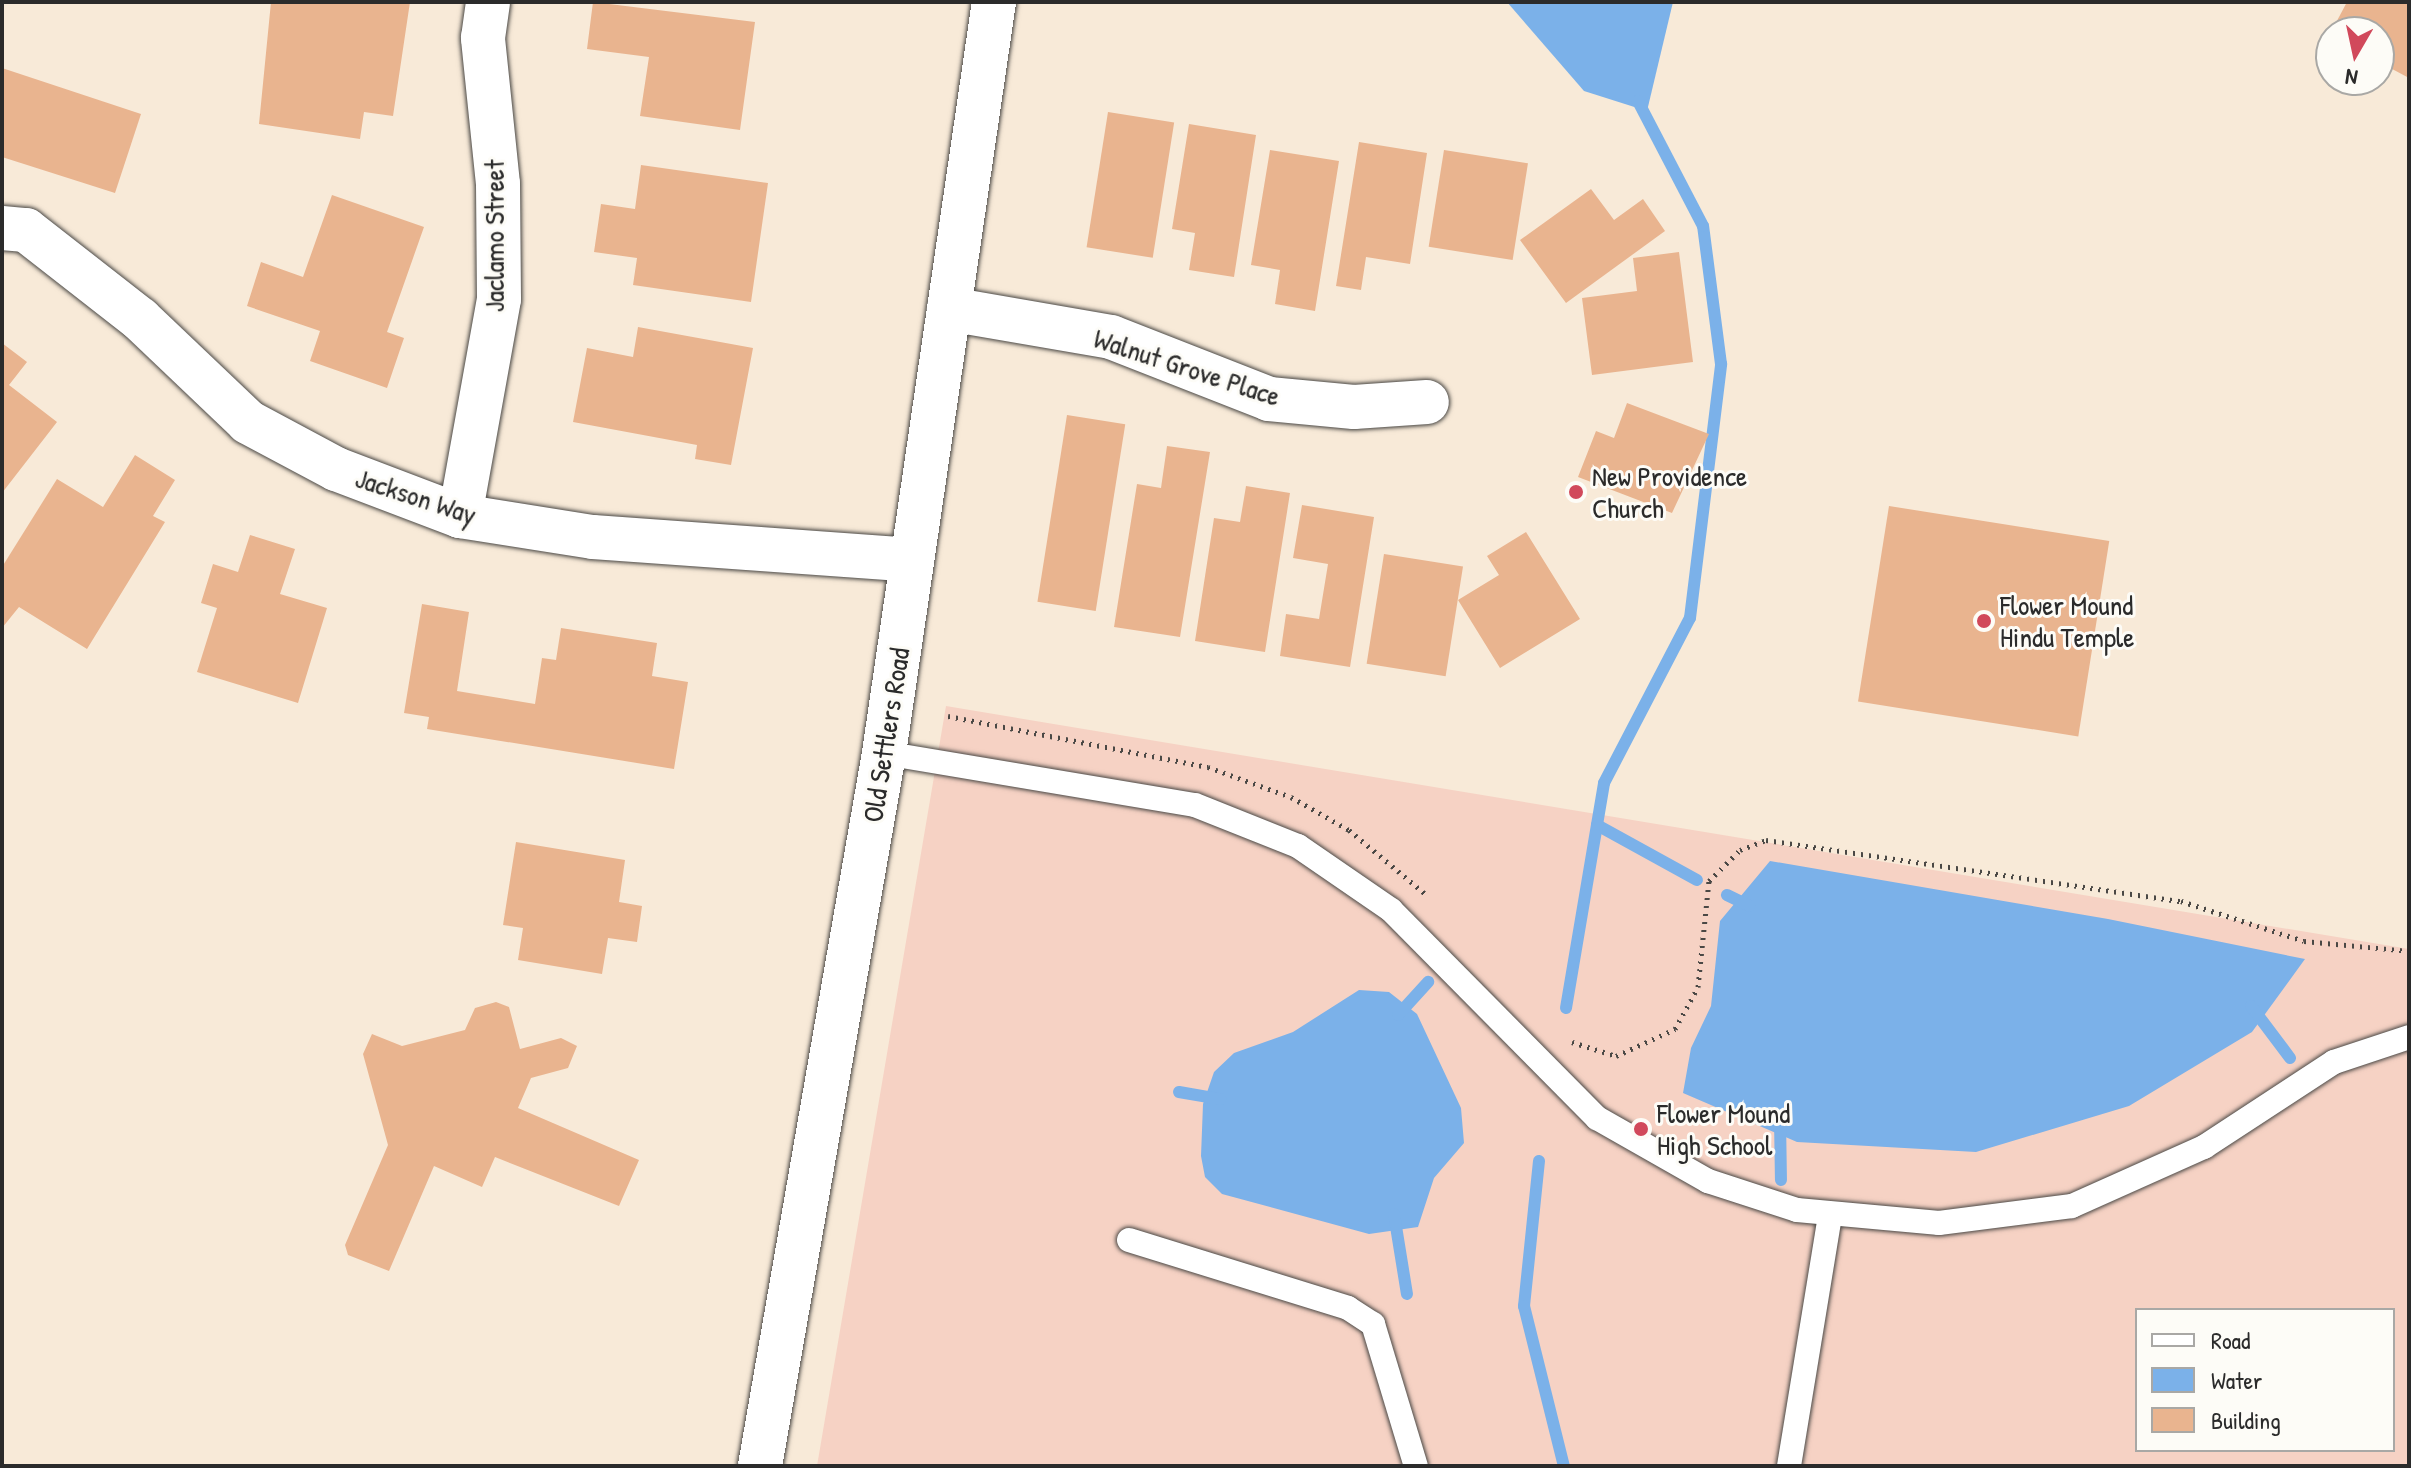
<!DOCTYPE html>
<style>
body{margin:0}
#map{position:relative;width:2411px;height:1468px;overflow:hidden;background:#f8ead8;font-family:"Patrick Hand",sans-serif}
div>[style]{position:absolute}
.built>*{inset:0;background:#f6d2c4}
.water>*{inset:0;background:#7bb1e9}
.stream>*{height:12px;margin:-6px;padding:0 6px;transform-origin:6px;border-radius:6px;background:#7bb1e9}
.building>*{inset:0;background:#e9b48f;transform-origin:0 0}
.path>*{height:5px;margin-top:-2.5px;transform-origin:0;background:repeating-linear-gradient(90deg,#4a4845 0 2px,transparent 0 8px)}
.roads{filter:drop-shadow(0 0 2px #4a4845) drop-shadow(0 0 2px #4a4845)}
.service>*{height:24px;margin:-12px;padding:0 12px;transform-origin:12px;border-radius:12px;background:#fff}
.minor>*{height:44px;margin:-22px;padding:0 22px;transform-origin:22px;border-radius:22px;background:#fff}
.secondary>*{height:44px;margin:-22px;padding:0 22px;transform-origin:22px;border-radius:22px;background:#fff}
.dots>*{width:22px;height:22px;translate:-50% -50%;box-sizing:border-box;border:4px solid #fdfcf7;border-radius:50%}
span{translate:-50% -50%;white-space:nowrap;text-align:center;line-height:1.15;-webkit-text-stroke:6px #fdfcf7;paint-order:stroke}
.street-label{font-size:28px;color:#2b2b2b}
.poi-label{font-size:28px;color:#2b2b2b}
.left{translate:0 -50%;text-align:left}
.frame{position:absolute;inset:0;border:4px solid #2b2b2b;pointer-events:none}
.legend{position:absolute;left:2135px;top:1308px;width:260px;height:144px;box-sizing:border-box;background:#fdfcf7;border:2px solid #a9a8a5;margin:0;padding:10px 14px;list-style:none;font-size:24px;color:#2b2b2b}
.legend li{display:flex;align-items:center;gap:16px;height:40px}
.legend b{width:40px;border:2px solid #a9a8a5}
.north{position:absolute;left:2315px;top:16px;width:80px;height:80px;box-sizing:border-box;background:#fdfcf7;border:2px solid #a9a8a5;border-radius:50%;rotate:189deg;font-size:22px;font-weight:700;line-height:32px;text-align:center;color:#2b2b2b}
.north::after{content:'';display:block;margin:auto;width:28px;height:36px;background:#d1495b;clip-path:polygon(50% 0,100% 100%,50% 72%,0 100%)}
</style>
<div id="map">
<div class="built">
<i style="clip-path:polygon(evenodd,946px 706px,2409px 949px,2409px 1466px,817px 1466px,946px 706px,2137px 1310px,2393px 1310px,2393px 1450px,2137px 1450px,2137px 1310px)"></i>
</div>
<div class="water">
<i style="clip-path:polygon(1507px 2px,1673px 2px,1647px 111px,1584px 91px)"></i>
<i style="clip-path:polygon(1770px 861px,2108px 919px,2305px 959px,2252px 1032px,2129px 1106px,1976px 1152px,1797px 1142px,1683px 1093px,1691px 1048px,1711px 1006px,1720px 921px)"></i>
<i style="clip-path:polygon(1359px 990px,1389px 992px,1417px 1014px,1461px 1108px,1464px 1143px,1434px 1178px,1418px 1227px,1369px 1234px,1222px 1194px,1205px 1177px,1201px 1156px,1203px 1104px,1214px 1072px,1234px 1053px,1293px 1032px)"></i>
</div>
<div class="stream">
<i style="left:1597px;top:825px;width:114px;rotate:28.8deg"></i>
<i style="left:1727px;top:895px;width:25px;rotate:26deg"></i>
<i style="left:2251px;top:1006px;width:65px;rotate:53.1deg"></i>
<i style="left:1566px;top:1008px;width:228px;rotate:-80.4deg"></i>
<i style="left:1604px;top:783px;width:186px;rotate:-62.5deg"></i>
<i style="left:1690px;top:618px;width:256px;rotate:-83deg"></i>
<i style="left:1721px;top:364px;width:139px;rotate:-97.4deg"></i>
<i style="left:1703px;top:226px;width:141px;rotate:-117.5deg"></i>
<i style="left:1398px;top:1015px;width:45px;rotate:-47.7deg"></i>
<i style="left:1179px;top:1092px;width:42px;rotate:9.7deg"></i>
<i style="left:1780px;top:1119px;width:61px;rotate:89.1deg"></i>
<i style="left:1539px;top:1161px;width:146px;rotate:95.9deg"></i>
<i style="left:1524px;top:1306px;width:165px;rotate:76deg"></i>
<i style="left:1394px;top:1214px;width:81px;rotate:80.8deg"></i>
</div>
<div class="building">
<i style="clip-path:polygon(271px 2px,410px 2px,393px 116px,364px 112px,360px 139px,259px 124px)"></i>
<i style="clip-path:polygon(593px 2px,755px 22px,740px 130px,640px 116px,649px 57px,587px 49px)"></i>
<i style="clip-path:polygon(2347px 2px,2409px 2px,2409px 78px,2379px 62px,2379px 32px,2331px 32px)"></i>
<i style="clip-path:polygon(2px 68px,141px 114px,115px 193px,2px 157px)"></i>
<i style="left:1108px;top:112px;width:67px;height:137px;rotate:9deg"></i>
<i style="clip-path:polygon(1189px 124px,1256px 135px,1234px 277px,1189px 270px,1195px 233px,1172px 229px)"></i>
<i style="clip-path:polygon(1359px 142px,1427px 153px,1410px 264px,1366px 257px,1361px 290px,1336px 286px)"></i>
<i style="clip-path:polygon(1270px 150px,1339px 161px,1315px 311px,1275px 304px,1280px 270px,1251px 265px)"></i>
<i style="left:1444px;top:150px;width:85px;height:98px;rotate:9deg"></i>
<i style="clip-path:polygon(641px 165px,768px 183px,751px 302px,633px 285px,637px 258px,594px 252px,601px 204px,635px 209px)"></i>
<i style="clip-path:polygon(1591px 189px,1614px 220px,1643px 199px,1665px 231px,1566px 303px,1520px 240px)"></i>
<i style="clip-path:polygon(332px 195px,424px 227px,387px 332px,404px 338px,387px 388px,310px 361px,320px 331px,247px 306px,261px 262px,303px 277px)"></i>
<i style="clip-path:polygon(1679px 252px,1693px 362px,1592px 375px,1582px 298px,1637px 291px,1633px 258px)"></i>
<i style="clip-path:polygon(638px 327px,753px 348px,731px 465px,695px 459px,697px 445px,573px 422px,587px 348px,633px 357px)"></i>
<i style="clip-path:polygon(2px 343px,27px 362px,9px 385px,57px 422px,2px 493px)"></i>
<i style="clip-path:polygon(1627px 403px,1709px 434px,1672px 513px,1578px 477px,1596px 431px,1614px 438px)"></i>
<i style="left:1067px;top:415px;width:59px;height:189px;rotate:9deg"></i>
<i style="clip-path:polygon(1167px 446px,1210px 452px,1180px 637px,1114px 627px,1137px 484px,1161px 488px)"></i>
<i style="clip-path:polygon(135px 455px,175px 480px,153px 516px,165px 522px,87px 649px,19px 607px,2px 628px,2px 567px,57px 479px,103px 507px)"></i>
<i style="clip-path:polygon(1246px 486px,1290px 493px,1265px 652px,1195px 641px,1214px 518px,1240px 522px)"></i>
<i style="clip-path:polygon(1302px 505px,1374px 517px,1350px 667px,1280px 656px,1286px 614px,1319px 619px,1328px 564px,1293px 558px)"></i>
<i style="left:1889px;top:506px;width:223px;height:198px;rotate:9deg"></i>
<i style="clip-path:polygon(1526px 532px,1580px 619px,1500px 668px,1458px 600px,1499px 575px,1487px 556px)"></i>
<i style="clip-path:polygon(250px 535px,295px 549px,280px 594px,327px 608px,298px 703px,197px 672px,217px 608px,201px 603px,213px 564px,238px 572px)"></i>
<i style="left:1384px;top:554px;width:80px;height:111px;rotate:9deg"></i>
<i style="clip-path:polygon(422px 604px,469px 612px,457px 691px,535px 704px,542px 658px,556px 660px,561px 628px,657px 643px,652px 676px,688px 682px,674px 769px,427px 729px,429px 717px,404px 713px)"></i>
<i style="clip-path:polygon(516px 842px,625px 860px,619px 902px,642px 906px,637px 942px,608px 938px,602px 974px,518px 960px,523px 928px,503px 925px)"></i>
<i style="clip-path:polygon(496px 1002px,509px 1007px,520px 1049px,561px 1038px,577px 1046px,568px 1068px,531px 1078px,518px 1108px,639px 1160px,619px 1206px,495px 1157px,482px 1187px,434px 1166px,389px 1271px,348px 1255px,345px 1245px,388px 1145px,363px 1054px,372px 1034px,402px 1046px,465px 1030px,475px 1008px)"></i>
</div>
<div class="path">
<i style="left:948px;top:716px;width:265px;rotate:11.1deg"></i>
<i style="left:1208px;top:767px;width:88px;rotate:19.9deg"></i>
<i style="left:1291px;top:797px;width:67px;rotate:29.6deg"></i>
<i style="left:1349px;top:830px;width:103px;rotate:39.9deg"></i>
<i style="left:1572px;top:1042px;width:46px;rotate:17.7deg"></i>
<i style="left:1616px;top:1056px;width:65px;rotate:-24.6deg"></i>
<i style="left:1675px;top:1029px;width:48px;rotate:-61.3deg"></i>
<i style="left:1698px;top:987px;width:107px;rotate:-84.1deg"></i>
<i style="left:1709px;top:881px;width:44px;rotate:-45deg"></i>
<i style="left:1740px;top:850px;width:28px;rotate:-21deg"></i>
<i style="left:1766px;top:840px;width:419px;rotate:8.4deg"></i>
<i style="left:2181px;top:901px;width:129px;rotate:18deg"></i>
<i style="left:2304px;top:941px;width:105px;rotate:5.4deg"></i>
</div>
<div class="roads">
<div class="service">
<i style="left:884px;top:753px;width:315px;rotate:9.5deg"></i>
<i style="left:1195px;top:805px;width:111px;rotate:21.7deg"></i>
<i style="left:1298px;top:846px;width:113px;rotate:34.5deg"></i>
<i style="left:1391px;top:910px;width:293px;rotate:45.3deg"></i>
<i style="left:1597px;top:1118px;width:128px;rotate:29.6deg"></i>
<i style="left:1708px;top:1181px;width:94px;rotate:18deg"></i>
<i style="left:1797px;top:1210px;width:143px;rotate:5.2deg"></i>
<i style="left:1939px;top:1223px;width:134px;rotate:-7.3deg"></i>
<i style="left:2072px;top:1206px;width:145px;rotate:-24.1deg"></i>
<i style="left:2204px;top:1147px;width:155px;rotate:-33.2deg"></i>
<i style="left:2334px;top:1062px;width:79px;rotate:-18.4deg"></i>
<i style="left:1129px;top:1240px;width:229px;rotate:17.2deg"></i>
<i style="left:1348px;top:1308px;width:30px;rotate:33deg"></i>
<i style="left:1373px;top:1324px;width:148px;rotate:73.2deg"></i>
<i style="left:1789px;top:1466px;width:254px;rotate:-80.7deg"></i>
</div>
<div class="minor">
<i style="left:2px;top:228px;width:24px;rotate:5deg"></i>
<i style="left:26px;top:230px;width:145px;rotate:38deg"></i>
<i style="left:140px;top:319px;width:149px;rotate:43.6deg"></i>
<i style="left:248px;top:422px;width:100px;rotate:28.1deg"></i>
<i style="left:336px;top:469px;width:133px;rotate:20.8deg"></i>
<i style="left:460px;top:516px;width:135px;rotate:9deg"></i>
<i style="left:593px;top:537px;width:320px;rotate:4.1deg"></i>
<i style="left:949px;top:309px;width:164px;rotate:9.8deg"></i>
<i style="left:1111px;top:337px;width:170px;rotate:21.4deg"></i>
<i style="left:1269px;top:399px;width:85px;rotate:5.4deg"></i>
<i style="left:1354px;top:407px;width:73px;rotate:-3.9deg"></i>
<i style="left:460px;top:516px;width:220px;rotate:-79.8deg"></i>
<i style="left:499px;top:299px;width:115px;rotate:-90.5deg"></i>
<i style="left:498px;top:184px;width:147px;rotate:-95.9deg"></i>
<i style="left:483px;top:38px;width:36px;rotate:-82deg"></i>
</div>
<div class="secondary">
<i style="left:760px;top:1466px;width:724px;rotate:-80.13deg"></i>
<i style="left:884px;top:753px;width:759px;rotate:-81.67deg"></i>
</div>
</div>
<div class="dots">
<i style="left:1576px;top:492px;background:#d1495b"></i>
<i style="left:1984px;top:621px;background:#d1495b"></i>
<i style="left:1641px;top:1129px;background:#d1495b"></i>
</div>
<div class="street-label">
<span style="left:494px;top:236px;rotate:-90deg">Jaclamo Street</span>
<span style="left:1187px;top:367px;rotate:18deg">Walnut Grove Place</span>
<span style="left:416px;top:496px;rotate:18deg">Jackson Way</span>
<span style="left:886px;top:735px;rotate:-81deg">Old Settlers Road</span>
</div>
<div class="poi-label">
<span class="left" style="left:1592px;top:492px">New Providence<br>Church</span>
<span class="left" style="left:2000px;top:621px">Flower Mound<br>Hindu Temple</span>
<span class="left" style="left:1657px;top:1129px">Flower Mound<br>High School</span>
</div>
<div class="frame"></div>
<ul class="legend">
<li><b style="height:10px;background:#fff"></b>Road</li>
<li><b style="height:22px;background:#7bb1e9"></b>Water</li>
<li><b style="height:22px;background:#e9b48f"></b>Building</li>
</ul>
<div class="north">N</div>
</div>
